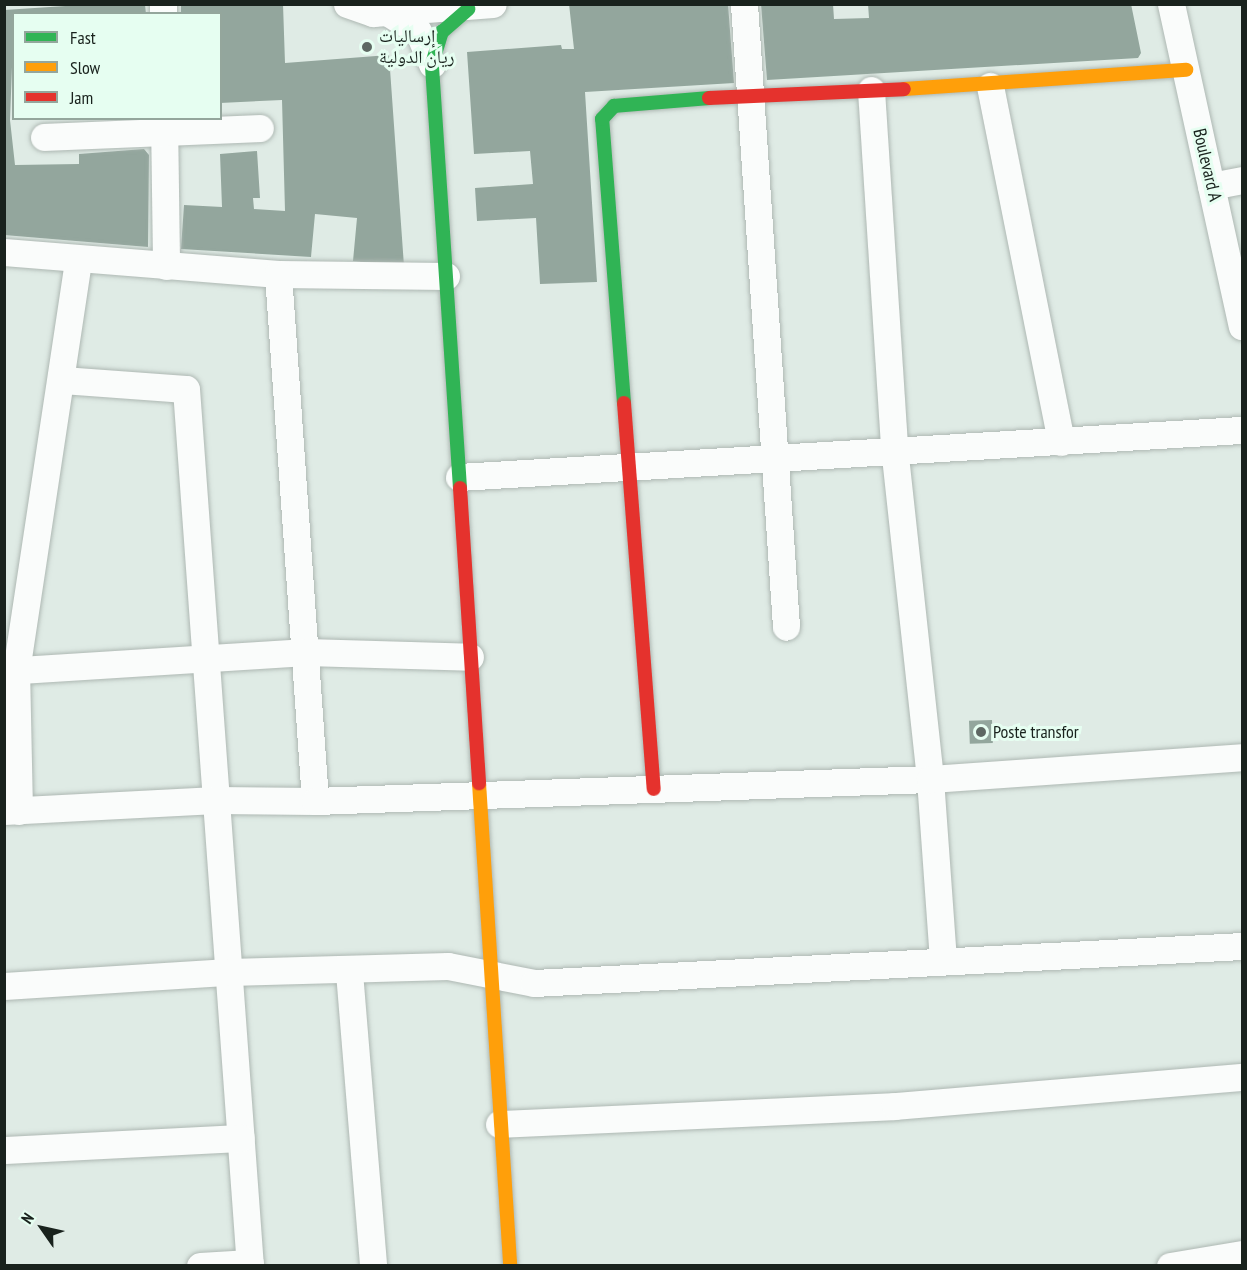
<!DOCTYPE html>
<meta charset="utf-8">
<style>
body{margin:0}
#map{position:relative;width:1247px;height:1270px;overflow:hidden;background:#dfebe5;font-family:"PT Sans Narrow","Noto Naskh Arabic",sans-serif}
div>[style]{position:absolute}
.building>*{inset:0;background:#93a69d;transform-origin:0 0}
.roads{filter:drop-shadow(0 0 2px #aeb8b3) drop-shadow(0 0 2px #aeb8b3)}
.street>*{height:27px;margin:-13.5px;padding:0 13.5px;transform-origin:13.5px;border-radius:13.5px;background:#fafcfb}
.fast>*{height:14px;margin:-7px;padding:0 7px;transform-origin:7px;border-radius:7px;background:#30b455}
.slow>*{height:14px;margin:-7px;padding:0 7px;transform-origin:7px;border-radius:7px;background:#ff9f0a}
.jam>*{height:14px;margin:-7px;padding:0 7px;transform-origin:7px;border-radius:7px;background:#e5322d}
.dots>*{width:16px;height:16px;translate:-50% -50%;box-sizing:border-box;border:3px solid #e6fef1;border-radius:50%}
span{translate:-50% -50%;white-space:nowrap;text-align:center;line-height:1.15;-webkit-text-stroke:6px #e6fef1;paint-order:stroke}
.poi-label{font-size:18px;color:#19221d}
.left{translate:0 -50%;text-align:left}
.street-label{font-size:18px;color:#19221d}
.frame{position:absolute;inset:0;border:6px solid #19221d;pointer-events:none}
.legend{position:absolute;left:12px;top:12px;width:210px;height:108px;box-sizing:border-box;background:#e6fef1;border:2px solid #94a69c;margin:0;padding:8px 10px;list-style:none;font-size:18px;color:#19221d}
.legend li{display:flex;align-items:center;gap:12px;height:30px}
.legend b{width:30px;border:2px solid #94a69c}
.north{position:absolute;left:12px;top:1198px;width:60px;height:60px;-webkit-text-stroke:4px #e6fef1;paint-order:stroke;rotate:304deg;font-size:16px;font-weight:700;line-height:24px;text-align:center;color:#19221d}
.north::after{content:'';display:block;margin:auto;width:21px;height:27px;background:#19221d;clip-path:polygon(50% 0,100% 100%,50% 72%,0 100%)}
</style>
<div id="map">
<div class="building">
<i style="clip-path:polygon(96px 4px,145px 4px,146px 14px,14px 14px,10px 120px,15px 165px,79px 164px,79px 154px,144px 149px,149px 155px,148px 247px,4px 235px,4px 10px)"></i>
<i style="clip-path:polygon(181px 4px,283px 4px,285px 63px,389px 55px,404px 266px,353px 261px,357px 218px,315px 214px,311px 257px,181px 249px,184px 205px,222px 207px,220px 154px,257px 151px,260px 198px,253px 198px,254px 209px,285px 211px,282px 100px,220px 103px,220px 14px,181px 14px)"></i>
<i style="clip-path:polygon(569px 4px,728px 4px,734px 83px,585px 92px,597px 282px,540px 284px,536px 218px,477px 221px,475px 188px,533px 184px,530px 151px,474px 154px,467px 52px,561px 45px,562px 49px,574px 49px)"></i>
<i style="clip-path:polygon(761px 4px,833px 4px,834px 19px,869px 18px,868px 4px,1131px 4px,1141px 53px,1138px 58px,767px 80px)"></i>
<i style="left:992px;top:720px;width:23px;height:23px;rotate:88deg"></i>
</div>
<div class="roads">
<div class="street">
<i style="left:163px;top:4px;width:10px;rotate:90deg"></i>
<i style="left:347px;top:4px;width:28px;rotate:19deg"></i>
<i style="left:373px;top:13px;width:120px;rotate:-4.3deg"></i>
<i style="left:744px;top:4px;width:624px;rotate:86.14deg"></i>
<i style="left:1171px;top:4px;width:330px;rotate:77.6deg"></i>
<i style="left:387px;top:12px;width:36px;rotate:32deg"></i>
<i style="left:418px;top:31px;width:36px;rotate:67deg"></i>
<i style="left:990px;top:86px;width:363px;rotate:78.7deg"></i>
<i style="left:871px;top:90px;width:358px;rotate:86.3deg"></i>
<i style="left:894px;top:447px;width:334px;rotate:83.8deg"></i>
<i style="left:930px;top:779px;width:180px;rotate:85.9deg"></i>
<i style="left:164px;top:118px;width:148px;rotate:89.2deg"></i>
<i style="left:44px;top:137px;width:216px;rotate:-2.4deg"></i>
<i style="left:1211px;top:186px;width:32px;rotate:-11deg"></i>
<i style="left:4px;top:252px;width:275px;rotate:4.6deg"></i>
<i style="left:278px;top:274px;width:168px;rotate:0.7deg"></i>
<i style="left:278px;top:274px;width:528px;rotate:85.98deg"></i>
<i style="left:62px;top:380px;width:124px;rotate:4.2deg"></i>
<i style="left:186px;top:389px;width:879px;rotate:85.83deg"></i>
<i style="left:459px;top:477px;width:784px;rotate:-3.44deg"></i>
<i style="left:4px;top:671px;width:303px;rotate:-3.6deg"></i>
<i style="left:306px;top:652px;width:164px;rotate:1.7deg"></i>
<i style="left:4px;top:811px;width:212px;rotate:-3deg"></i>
<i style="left:216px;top:800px;width:99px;rotate:0.6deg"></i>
<i style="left:315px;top:801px;width:615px;rotate:-2.05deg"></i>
<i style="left:930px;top:779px;width:313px;rotate:-4deg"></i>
<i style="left:19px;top:811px;width:140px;rotate:-91.2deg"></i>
<i style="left:16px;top:671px;width:417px;rotate:-81.4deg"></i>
<i style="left:349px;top:972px;width:295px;rotate:85.3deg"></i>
<i style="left:4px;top:986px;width:225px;rotate:-3.6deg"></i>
<i style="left:229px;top:972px;width:219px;rotate:-1.6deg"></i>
<i style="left:448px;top:966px;width:88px;rotate:11.2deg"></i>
<i style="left:534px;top:983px;width:709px;rotate:-2.99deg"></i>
<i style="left:499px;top:1124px;width:396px;rotate:-2.6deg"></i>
<i style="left:895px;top:1106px;width:348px;rotate:-4.8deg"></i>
<i style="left:4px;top:1150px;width:237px;rotate:-2.9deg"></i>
<i style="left:200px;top:1266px;width:50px;rotate:-3.4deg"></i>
<i style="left:1170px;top:1266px;width:73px;rotate:-9.5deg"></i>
</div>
<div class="fast">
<i style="left:624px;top:403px;width:285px;rotate:-94.4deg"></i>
<i style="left:602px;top:119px;width:18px;rotate:-47deg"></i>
<i style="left:614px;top:106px;width:95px;rotate:-4.8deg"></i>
<i style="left:460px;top:488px;width:425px;rotate:-93.8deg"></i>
<i style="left:432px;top:64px;width:34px;rotate:-73deg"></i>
<i style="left:442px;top:32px;width:35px;rotate:-41deg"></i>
</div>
<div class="slow">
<i style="left:904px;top:89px;width:283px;rotate:-3.9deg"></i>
<i style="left:479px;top:783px;width:484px;rotate:86.3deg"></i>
</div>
<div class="jam">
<i style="left:709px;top:98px;width:195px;rotate:-2.6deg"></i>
<i style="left:624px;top:403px;width:387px;rotate:85.6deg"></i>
<i style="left:460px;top:488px;width:296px;rotate:86.3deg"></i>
</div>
</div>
<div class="dots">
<i style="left:367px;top:47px;background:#5e6863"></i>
<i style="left:981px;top:732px;background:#5e6863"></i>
</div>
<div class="poi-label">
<span class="left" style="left:379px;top:47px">إرساليات<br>ریان الدولية</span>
<span class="left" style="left:993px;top:732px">Poste transfor</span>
</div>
<div class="street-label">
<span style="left:1207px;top:165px;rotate:77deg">Boulevard A</span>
</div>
<div class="frame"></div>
<ul class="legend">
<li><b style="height:8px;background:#30b455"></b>Fast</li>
<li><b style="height:8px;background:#ff9f0a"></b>Slow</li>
<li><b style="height:8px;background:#e5322d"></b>Jam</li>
</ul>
<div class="north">N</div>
</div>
